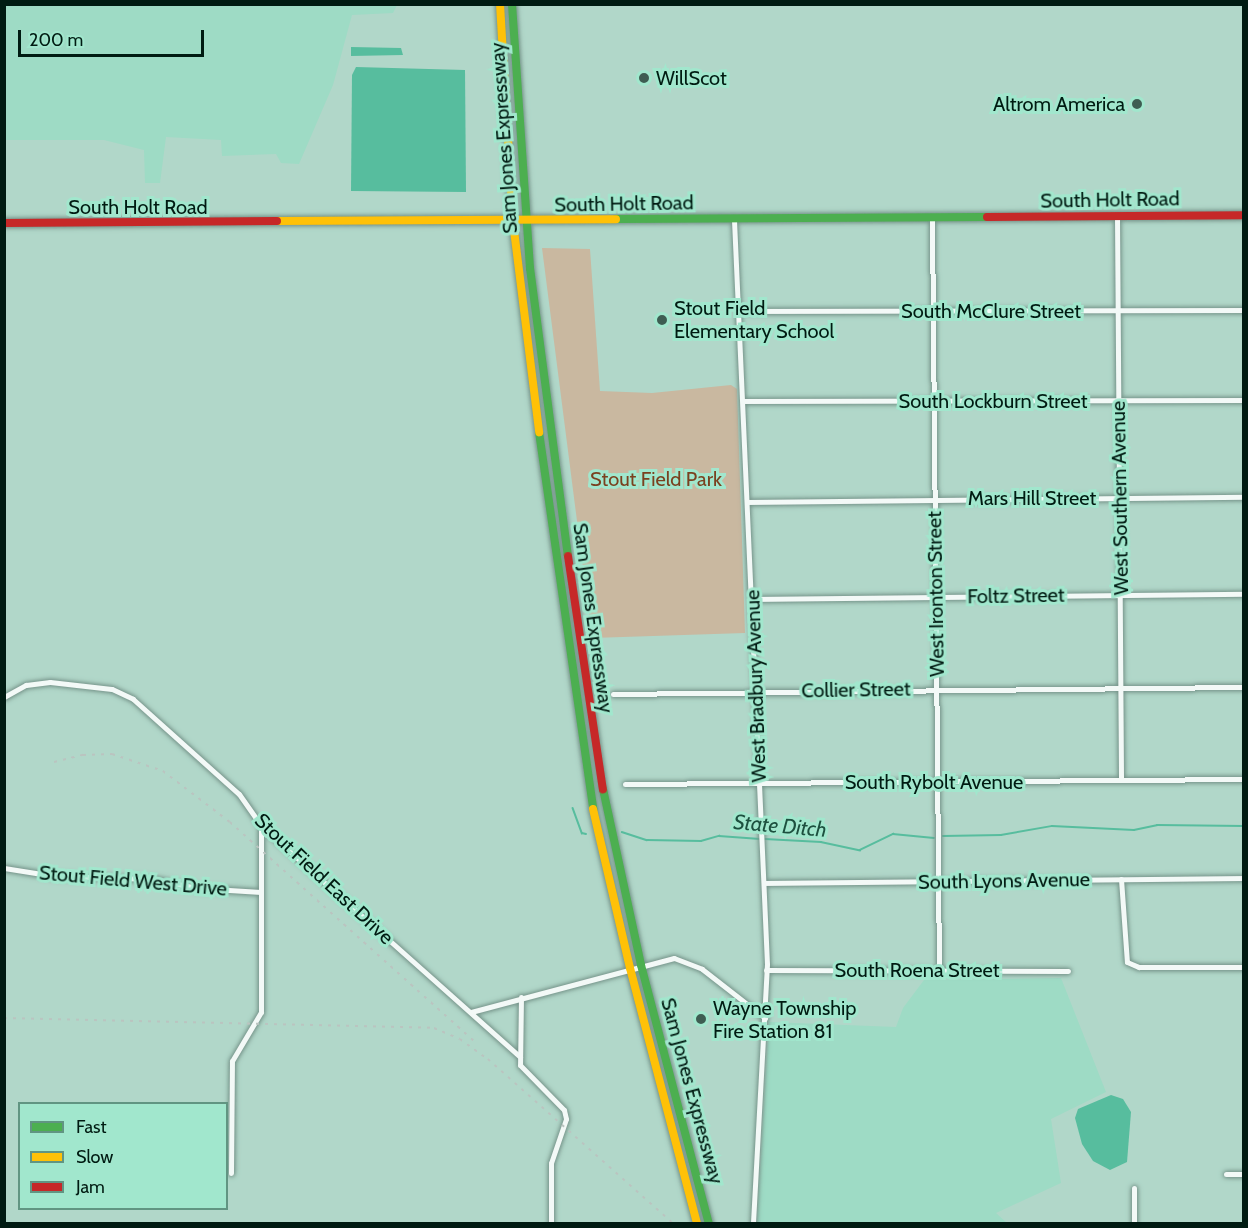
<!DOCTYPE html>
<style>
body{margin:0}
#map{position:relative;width:1248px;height:1228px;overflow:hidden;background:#b1d7c9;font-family:Cabin,sans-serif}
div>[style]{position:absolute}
.built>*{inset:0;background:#9edbc5}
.green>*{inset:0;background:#c9b8a0}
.water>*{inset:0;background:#57bd9e}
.stream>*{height:1.5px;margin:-0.75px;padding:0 0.75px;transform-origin:0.75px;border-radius:0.75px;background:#57bd9e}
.roads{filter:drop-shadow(0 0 2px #76948a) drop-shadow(0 0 2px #76948a)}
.street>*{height:5px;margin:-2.5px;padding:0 2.5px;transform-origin:2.5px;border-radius:2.5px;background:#f3f9f7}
.fast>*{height:8px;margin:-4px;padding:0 4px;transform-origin:4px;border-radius:4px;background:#4caf50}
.slow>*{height:8px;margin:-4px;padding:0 4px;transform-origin:4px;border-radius:4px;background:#ffc107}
.jam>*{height:8px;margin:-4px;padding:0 4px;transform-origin:4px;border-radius:4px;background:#c62828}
.rail>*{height:1.5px;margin-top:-0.75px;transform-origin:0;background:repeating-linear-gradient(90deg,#bac4c0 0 3px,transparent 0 9px)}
.dots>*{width:16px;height:16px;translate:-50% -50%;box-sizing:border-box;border:3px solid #a1e7cd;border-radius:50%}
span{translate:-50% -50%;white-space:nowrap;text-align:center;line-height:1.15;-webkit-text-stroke:6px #a1e7cd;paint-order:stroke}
.poi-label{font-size:20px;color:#001b12}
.left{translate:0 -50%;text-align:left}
.right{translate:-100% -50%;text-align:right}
.street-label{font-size:20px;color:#001b12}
.park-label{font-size:20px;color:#7a411f}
.water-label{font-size:21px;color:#1d503f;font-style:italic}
.frame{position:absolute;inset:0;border:6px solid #001b12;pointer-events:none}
.legend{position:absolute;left:18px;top:1102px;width:210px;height:108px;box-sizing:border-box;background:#a1e7cd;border:2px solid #619582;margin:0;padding:8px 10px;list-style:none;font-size:18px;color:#001b12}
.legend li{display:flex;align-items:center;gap:12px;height:30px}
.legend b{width:30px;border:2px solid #619582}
.scale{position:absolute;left:18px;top:30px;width:186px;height:27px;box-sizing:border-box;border:3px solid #001b12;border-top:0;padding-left:8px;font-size:18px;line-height:21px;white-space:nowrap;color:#001b12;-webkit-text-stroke:4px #a1e7cd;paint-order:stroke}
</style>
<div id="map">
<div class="built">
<i style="clip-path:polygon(4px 5px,5px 4px,397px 5px,393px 13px,352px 15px,333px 85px,299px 164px,281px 163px,276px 154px,222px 156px,221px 140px,166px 137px,160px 183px,145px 183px,144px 150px,104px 140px,5px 140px)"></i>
<i style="clip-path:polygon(1061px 978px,1106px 1092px,1051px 1119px,1061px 1183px,996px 1213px,1007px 1223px,757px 1224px,769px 1022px,896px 1027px,903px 1008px,924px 980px)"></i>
</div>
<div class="green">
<i style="clip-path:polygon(542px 248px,590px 249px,600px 391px,652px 393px,731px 385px,737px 389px,745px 633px,592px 638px)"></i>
</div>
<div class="water">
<i style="clip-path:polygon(351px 47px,401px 48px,403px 55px,351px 56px)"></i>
<i style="clip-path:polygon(356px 67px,465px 70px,466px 192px,351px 191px,352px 75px)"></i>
<i style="clip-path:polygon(1111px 1095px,1123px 1099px,1131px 1112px,1127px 1162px,1110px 1170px,1093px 1161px,1082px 1144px,1075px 1118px,1078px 1109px)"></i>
</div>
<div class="stream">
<i style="left:573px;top:808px;width:27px;rotate:70deg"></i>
<i style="left:582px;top:833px;width:4px;rotate:14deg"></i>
<i style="left:622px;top:832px;width:26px;rotate:18deg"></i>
<i style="left:647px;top:840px;width:54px;rotate:1.1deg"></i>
<i style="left:701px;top:841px;width:19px;rotate:-16deg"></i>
<i style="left:719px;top:836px;width:41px;rotate:4.2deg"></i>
<i style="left:943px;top:836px;width:58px;rotate:-1deg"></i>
<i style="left:1001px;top:835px;width:52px;rotate:-10deg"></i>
<i style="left:1052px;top:826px;width:82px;rotate:2.8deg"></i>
<i style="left:1134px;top:830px;width:24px;rotate:-12deg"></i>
<i style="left:1157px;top:825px;width:87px;rotate:0.7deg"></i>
<i style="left:765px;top:839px;width:56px;rotate:3.1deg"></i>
<i style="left:821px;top:842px;width:40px;rotate:12deg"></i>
<i style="left:860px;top:850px;width:37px;rotate:-26deg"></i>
<i style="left:893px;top:834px;width:41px;rotate:5.6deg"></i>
</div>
<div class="roads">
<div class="street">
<i style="left:1117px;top:216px;width:564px;rotate:89.59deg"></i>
<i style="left:932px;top:218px;width:752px;rotate:89.47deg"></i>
<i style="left:734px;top:220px;width:745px;rotate:87.46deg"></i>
<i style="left:767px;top:964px;width:260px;rotate:93.1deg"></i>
<i style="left:739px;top:311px;width:505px;rotate:-0.11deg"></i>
<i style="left:743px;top:401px;width:501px;rotate:-0.11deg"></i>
<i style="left:748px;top:502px;width:496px;rotate:-0.6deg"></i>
<i style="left:752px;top:599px;width:492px;rotate:-0.6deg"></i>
<i style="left:613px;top:694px;width:631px;rotate:-0.64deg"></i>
<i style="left:4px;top:697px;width:25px;rotate:-29deg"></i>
<i style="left:26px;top:685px;width:24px;rotate:-7deg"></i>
<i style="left:50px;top:682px;width:62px;rotate:6.4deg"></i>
<i style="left:112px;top:689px;width:23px;rotate:25deg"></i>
<i style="left:133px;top:699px;width:142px;rotate:41.9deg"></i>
<i style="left:239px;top:794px;width:39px;rotate:55deg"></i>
<i style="left:261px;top:826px;width:347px;rotate:41.7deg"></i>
<i style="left:625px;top:784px;width:619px;rotate:-0.46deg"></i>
<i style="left:4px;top:868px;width:51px;rotate:9.1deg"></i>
<i style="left:54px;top:876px;width:100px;rotate:1.7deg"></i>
<i style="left:154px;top:879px;width:44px;rotate:11.8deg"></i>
<i style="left:197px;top:888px;width:64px;rotate:3.6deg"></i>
<i style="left:1121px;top:879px;width:83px;rotate:85.9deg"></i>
<i style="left:1127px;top:962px;width:13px;rotate:23deg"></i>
<i style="left:1139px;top:967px;width:105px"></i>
<i style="left:764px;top:883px;width:480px;rotate:-0.6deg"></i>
<i style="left:766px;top:970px;width:302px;rotate:0.2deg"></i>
<i style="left:521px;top:997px;width:68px;rotate:90.8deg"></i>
<i style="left:520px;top:1065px;width:63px;rotate:45.6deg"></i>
<i style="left:564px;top:1110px;width:9px;rotate:77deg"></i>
<i style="left:566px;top:1119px;width:46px;rotate:108.8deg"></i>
<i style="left:551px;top:1163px;width:61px;rotate:90deg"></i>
<i style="left:471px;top:1012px;width:210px;rotate:-14.9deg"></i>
<i style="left:674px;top:958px;width:30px;rotate:21deg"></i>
<i style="left:702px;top:969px;width:80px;rotate:37.9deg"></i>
<i style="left:231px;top:1173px;width:112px;rotate:-89.5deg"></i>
<i style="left:232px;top:1061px;width:57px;rotate:-59.4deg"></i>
<i style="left:261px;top:1012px;width:186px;rotate:-90deg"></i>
<i style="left:1226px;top:1174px;width:18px"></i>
<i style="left:1134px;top:1224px;width:36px;rotate:-90deg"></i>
</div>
<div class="fast">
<i style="left:512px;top:4px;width:265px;rotate:86.1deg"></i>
<i style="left:530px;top:268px;width:290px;rotate:82.5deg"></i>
<i style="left:616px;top:219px;width:371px;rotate:-0.3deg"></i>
<i style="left:539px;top:432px;width:381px;rotate:81.8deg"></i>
<i style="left:603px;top:789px;width:180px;rotate:77.8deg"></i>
<i style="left:641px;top:965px;width:268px;rotate:75.3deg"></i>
</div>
<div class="slow">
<i style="left:500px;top:4px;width:218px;rotate:86.6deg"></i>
<i style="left:513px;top:222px;width:212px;rotate:82.9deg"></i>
<i style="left:277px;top:221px;width:339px;rotate:-0.3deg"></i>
<i style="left:593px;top:809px;width:163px;rotate:76.9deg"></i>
<i style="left:630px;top:968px;width:265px;rotate:75.3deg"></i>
</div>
<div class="jam">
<i style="left:987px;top:217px;width:257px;rotate:-0.4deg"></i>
<i style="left:4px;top:223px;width:273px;rotate:-0.4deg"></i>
<i style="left:568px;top:556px;width:236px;rotate:81.5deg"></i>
</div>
</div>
<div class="rail">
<i style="left:54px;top:762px;width:30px;rotate:-14deg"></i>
<i style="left:83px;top:755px;width:29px;rotate:-2deg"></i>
<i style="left:112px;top:754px;width:54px;rotate:18.4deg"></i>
<i style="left:163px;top:771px;width:84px;rotate:37.3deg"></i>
<i style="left:230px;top:822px;width:328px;rotate:41.9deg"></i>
<i style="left:4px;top:1018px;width:430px;rotate:1.3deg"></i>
<i style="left:434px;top:1028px;width:28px;rotate:23deg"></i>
<i style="left:460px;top:1039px;width:34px;rotate:36deg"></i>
<i style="left:488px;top:1059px;width:249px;rotate:41.6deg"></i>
</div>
<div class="dots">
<i style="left:644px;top:78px;background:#3e5d52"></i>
<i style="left:1137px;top:104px;background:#3e5d52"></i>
<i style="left:662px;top:320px;background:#3e5d52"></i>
<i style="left:701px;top:1019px;background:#3e5d52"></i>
</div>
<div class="poi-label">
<span class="left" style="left:656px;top:78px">WillScot</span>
<span class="right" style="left:1125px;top:104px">Altrom America</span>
<span class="left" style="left:674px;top:320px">Stout Field<br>Elementary School</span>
<span class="left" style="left:713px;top:1020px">Wayne Township<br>Fire Station 81</span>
</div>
<div class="street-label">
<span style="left:504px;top:138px;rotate:-94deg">Sam Jones Expressway</span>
<span style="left:1110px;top:200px;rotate:-1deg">South Holt Road</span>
<span style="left:624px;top:204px;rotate:-1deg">South Holt Road</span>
<span style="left:138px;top:207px">South Holt Road</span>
<span style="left:991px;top:311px">South McClure Street</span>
<span style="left:993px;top:401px">South Lockburn Street</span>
<span style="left:1032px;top:498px">Mars Hill Street</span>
<span style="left:1120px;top:498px;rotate:-91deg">West Southern Avenue</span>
<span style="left:936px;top:594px;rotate:-91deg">West Ironton Street</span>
<span style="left:1016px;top:596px;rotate:-1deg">Foltz Street</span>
<span style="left:593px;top:618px;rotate:82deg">Sam Jones Expressway</span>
<span style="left:756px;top:686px;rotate:-92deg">West Bradbury Avenue</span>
<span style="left:856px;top:690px;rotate:-1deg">Collier Street</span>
<span style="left:934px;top:782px">South Rybolt Avenue</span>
<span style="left:324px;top:879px;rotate:43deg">Stout Field East Drive</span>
<span style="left:133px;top:881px;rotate:5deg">Stout Field West Drive</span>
<span style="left:1004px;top:881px;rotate:-1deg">South Lyons Avenue</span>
<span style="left:917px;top:970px">South Roena Street</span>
<span style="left:692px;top:1091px;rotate:75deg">Sam Jones Expressway</span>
</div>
<div class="park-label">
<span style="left:656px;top:479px">Stout Field Park</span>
</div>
<div class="water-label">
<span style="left:780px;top:826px;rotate:5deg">State Ditch</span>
</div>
<div class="frame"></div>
<ul class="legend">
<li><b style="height:8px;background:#4caf50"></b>Fast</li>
<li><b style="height:8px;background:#ffc107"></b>Slow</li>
<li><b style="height:8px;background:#c62828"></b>Jam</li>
</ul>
<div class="scale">200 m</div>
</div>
